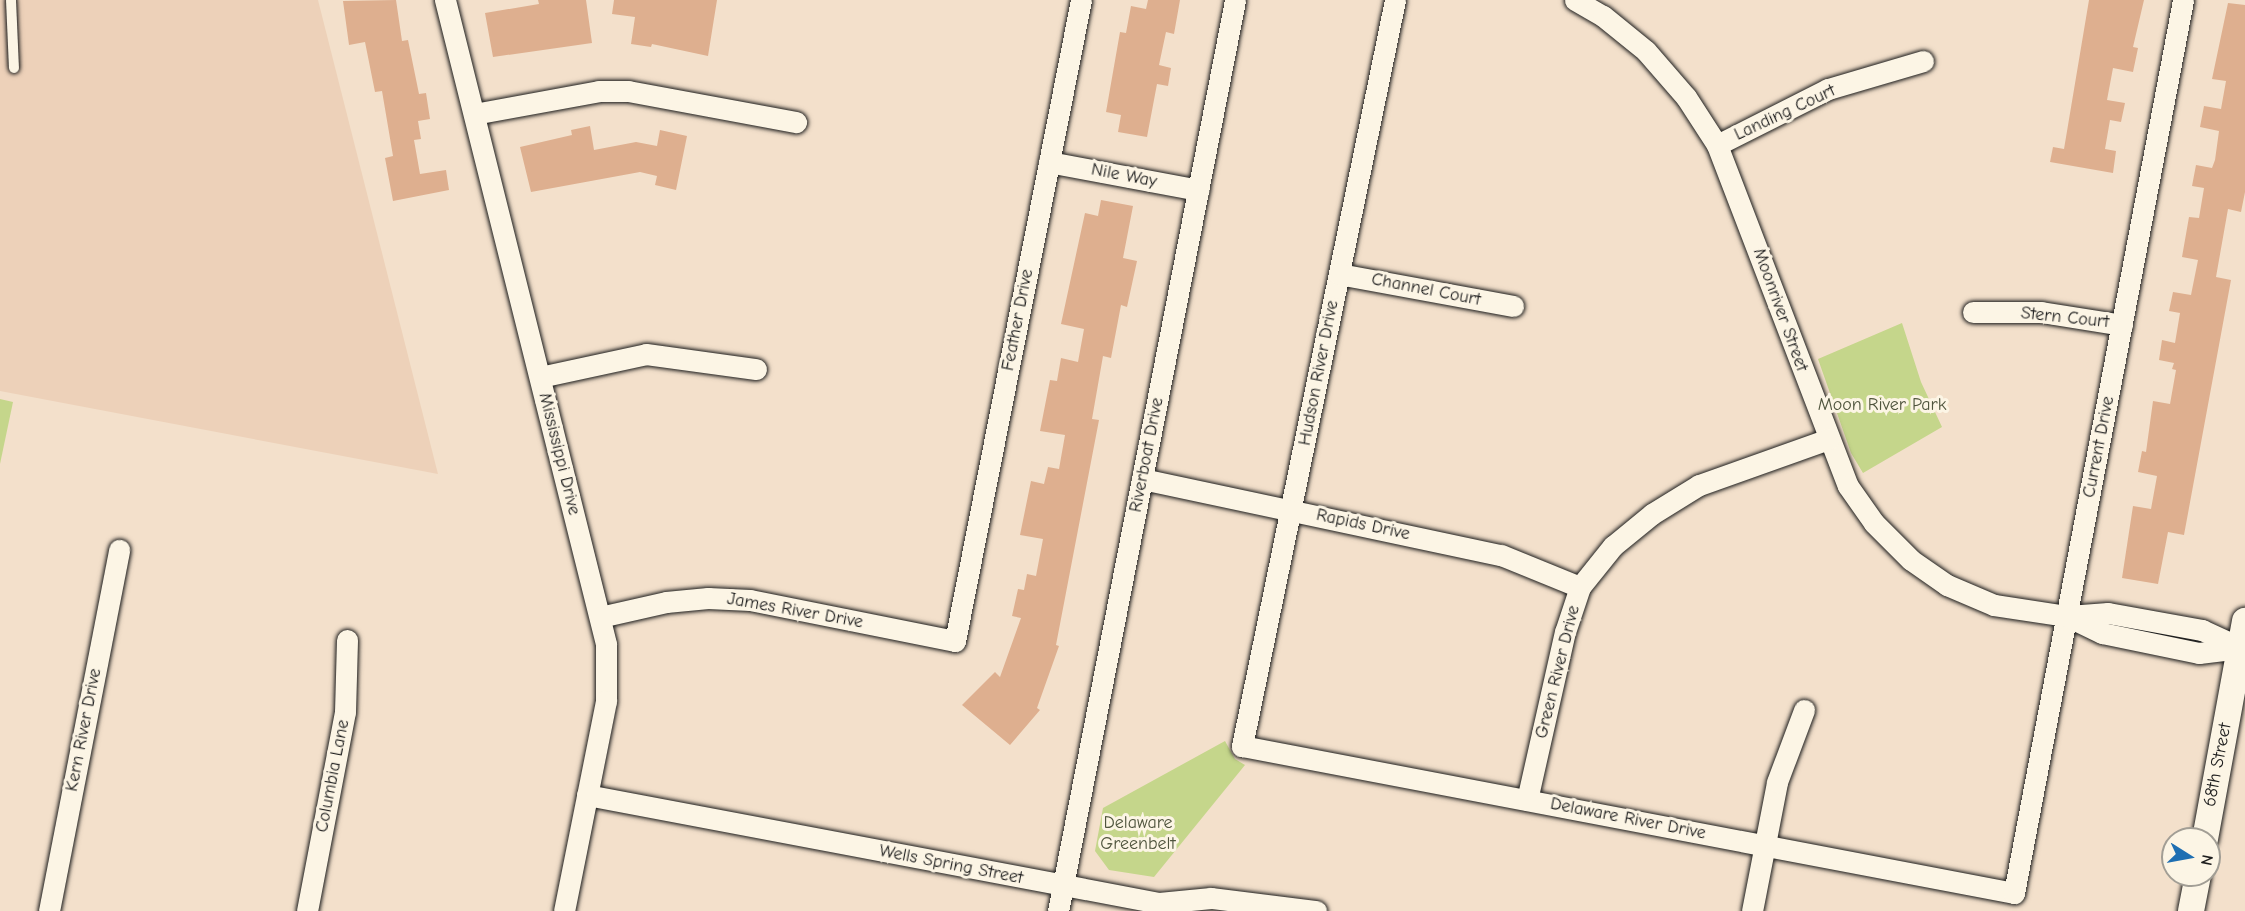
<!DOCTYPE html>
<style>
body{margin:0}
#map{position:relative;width:2245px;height:911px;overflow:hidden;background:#f3e0cb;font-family:"Comic Neue",sans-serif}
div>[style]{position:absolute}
.built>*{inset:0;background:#edd1b9}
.green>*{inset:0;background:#c5d68b}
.building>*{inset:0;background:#deaf8f}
.roads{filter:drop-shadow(0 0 2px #1c1c1c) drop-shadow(0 0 2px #1c1c1c)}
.service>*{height:10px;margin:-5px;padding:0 5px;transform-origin:5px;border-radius:5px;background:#fcf5e5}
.minor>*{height:21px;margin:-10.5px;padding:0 10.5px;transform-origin:10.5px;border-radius:10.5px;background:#fcf5e5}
.tertiary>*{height:26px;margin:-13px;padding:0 13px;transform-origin:13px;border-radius:13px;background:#fcf5e5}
span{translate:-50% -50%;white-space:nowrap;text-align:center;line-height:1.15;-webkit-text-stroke:6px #fcf5e5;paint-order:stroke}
.street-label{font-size:18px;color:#1c1c1c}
.park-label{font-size:18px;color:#4f543d}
.north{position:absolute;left:2161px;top:827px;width:60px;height:60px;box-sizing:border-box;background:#fcf5e5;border:2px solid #a29e95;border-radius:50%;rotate:101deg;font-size:16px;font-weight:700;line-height:24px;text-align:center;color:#1c1c1c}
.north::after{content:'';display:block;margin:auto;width:21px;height:27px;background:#1f6fb2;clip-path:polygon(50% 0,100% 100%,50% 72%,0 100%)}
</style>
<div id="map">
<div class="built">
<i style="clip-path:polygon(0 0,318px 0,438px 474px,0 391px)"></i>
</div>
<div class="green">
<i style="clip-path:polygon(1902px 323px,1921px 382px,1942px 427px,1863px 473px,1851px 453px,1818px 359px)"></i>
<i style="clip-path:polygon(0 399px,13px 402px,0 464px)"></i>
<i style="clip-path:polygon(1225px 741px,1235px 759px,1245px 765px,1154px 877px,1109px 870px,1095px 851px,1103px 808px)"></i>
</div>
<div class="building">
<i style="clip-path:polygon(396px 0,402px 41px,408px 40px,419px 94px,426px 93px,430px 119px,418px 121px,421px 139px,414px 140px,420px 174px,446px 170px,449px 190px,393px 201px,385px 158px,393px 156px,382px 91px,375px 92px,365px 42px,349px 45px,343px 1px)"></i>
<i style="clip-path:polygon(538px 0,586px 0,592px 43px,493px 57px,485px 13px,539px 4px)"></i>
<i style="clip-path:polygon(614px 0,717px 0,708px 56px,652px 44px,651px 47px,631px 44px,635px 17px,612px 14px)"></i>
<i style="clip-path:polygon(1148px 0,1180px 0,1174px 34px,1166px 32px,1159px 65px,1171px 68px,1168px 86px,1157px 84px,1147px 137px,1118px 132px,1121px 115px,1106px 112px,1120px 32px,1126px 33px,1131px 6px,1146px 9px)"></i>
<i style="clip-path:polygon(2089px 0,2144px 0,2133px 47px,2138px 48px,2133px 72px,2113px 68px,2107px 100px,2125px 103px,2121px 122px,2110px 120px,2105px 149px,2116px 151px,2113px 173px,2050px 162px,2053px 147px,2064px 149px)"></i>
<i style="clip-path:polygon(2228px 3px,2245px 5px,2245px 192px,2241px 212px,2228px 209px,2216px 277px,2231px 280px,2184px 535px,2168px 532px,2158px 584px,2122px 578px,2133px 506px,2151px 509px,2157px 476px,2138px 472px,2142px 451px,2146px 452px,2153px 401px,2170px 404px,2176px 370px,2172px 369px,2174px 363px,2159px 360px,2162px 340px,2175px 343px,2180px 313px,2169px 311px,2173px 292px,2191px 295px,2198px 260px,2182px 257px,2189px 217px,2199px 218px,2204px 188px,2192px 186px,2196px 165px,2212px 168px,2215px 160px,2219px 131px,2200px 127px,2204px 106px,2221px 109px,2226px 81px,2212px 79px)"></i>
<i style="clip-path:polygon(590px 126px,594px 150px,636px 142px,657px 146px,660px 130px,687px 136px,676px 190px,655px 185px,657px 176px,640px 172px,531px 192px,520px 147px,572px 135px,571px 130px)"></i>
<i style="clip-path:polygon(1101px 200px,1133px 206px,1123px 258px,1137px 261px,1127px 307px,1121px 305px,1111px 358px,1103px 356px,1092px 419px,1099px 420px,1056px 645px,1059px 646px,1037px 708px,1040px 710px,1010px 745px,962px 705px,995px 672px,1000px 677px,1021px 618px,1012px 616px,1018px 589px,1024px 590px,1027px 574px,1036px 576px,1043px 539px,1020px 535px,1031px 481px,1044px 484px,1048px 467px,1059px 469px,1065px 435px,1040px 431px,1050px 380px,1057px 381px,1061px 358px,1078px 362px,1084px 329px,1061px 324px,1085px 213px,1098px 216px)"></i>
</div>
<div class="roads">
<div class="service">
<i style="left:11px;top:0;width:68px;rotate:87.5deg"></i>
</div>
<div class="minor">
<i style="left:445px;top:0;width:664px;rotate:75.96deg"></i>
<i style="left:606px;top:644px;width:57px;rotate:90deg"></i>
<i style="left:606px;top:701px;width:214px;rotate:101.3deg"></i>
<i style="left:1395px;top:0;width:762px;rotate:101.59deg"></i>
<i style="left:1242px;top:746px;width:786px;rotate:10.78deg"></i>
<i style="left:2014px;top:893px;width:909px;rotate:-79.28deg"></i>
<i style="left:1575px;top:0;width:32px;rotate:30deg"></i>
<i style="left:1603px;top:16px;width:55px;rotate:39.1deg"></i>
<i style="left:1646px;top:51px;width:61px;rotate:49deg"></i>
<i style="left:1686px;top:97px;width:57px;rotate:57.1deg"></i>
<i style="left:1717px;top:145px;width:365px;rotate:69deg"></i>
<i style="left:1848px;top:486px;width:45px;rotate:54.9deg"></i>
<i style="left:1874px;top:523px;width:52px;rotate:45deg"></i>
<i style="left:1911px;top:560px;width:44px;rotate:34.8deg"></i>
<i style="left:1947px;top:585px;width:51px;rotate:23.1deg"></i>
<i style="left:1994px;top:605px;width:74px;rotate:8.6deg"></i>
<i style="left:2067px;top:616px;width:39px;rotate:26deg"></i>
<i style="left:2102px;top:633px;width:99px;rotate:11.7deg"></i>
<i style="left:2199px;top:653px;width:41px;rotate:-7deg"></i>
<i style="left:474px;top:114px;width:127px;rotate:-10.4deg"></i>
<i style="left:599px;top:91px;width:29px"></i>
<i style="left:628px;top:91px;width:171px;rotate:10.5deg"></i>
<i style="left:1717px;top:145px;width:124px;rotate:-26.8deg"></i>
<i style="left:1828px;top:89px;width:99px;rotate:-16.4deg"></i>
<i style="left:1049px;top:162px;width:152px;rotate:10.6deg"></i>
<i style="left:1339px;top:274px;width:177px;rotate:10.4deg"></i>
<i style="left:1973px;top:312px;width:68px"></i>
<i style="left:2041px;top:312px;width:82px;rotate:9.1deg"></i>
<i style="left:540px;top:377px;width:108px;rotate:-12.2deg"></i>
<i style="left:646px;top:354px;width:111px;rotate:7.8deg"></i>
<i style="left:1142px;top:479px;width:367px;rotate:12deg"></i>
<i style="left:1501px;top:555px;width:85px;rotate:22.1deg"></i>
<i style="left:2068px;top:616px;width:40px;rotate:-4.3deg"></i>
<i style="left:2108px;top:613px;width:96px;rotate:10.3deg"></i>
<i style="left:2202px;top:630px;width:43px;rotate:24.8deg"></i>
<i style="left:600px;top:617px;width:68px;rotate:-12.8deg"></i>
<i style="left:666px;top:602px;width:42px;rotate:-5.4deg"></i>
<i style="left:708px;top:598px;width:42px;rotate:2.7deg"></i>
<i style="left:750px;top:600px;width:209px;rotate:11.3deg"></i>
<i style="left:955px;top:641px;width:653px;rotate:-78.88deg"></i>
<i style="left:587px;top:795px;width:582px;rotate:10.69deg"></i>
<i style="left:1159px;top:903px;width:52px;rotate:-5.5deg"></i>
<i style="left:1211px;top:898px;width:106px;rotate:7.1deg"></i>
<i style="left:1527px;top:800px;width:172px;rotate:-77.3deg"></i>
<i style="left:1565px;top:632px;width:47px;rotate:-71.6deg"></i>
<i style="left:1580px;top:587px;width:53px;rotate:-51.2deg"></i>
<i style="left:1613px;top:546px;width:50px;rotate:-39.4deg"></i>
<i style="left:1652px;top:514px;width:55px;rotate:-31.7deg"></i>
<i style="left:1699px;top:485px;width:137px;rotate:-19.6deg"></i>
<i style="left:49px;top:911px;width:368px;rotate:-79deg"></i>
<i style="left:307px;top:911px;width:203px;rotate:-79.2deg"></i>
<i style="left:345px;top:712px;width:72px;rotate:-88.4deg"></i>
<i style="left:1058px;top:911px;width:928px;rotate:-79deg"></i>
<i style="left:1752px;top:911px;width:131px;rotate:-79deg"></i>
<i style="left:1777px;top:782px;width:77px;rotate:-69.4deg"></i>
</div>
<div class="tertiary">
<i style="left:2205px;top:839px;width:222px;rotate:-79.6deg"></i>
<i style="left:2191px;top:911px;width:37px;rotate:-79deg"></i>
</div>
</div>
<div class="street-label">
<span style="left:1785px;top:113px;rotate:-25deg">Landing Court</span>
<span style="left:1124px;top:176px;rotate:11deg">Nile Way</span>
<span style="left:1426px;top:290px;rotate:11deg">Channel Court</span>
<span style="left:1780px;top:310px;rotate:70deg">Moonriver Street</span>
<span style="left:2065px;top:318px;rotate:6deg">Stern Court</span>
<span style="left:1018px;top:320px;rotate:-79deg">Feather Drive</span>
<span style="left:1319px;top:373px;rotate:-79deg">Hudson River Drive</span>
<span style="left:2099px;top:447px;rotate:-79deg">Current Drive</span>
<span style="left:559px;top:454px;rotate:76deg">Mississippi Drive</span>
<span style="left:1147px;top:455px;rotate:-79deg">Riverboat Drive</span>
<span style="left:1363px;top:525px;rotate:12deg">Rapids Drive</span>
<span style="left:795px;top:611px;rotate:10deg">James River Drive</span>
<span style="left:1558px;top:672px;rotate:-76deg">Green River Drive</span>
<span style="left:84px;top:730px;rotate:-79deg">Kern River Drive</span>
<span style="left:2218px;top:765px;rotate:-79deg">68th Street</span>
<span style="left:333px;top:776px;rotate:-79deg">Columbia Lane</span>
<span style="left:1628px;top:819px;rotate:11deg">Delaware River Drive</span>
<span style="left:951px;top:865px;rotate:11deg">Wells Spring Street</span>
</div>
<div class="park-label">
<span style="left:1882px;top:405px">Moon River Park</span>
<span style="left:1138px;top:834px">Delaware<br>Greenbelt</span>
</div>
<div class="north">N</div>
</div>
